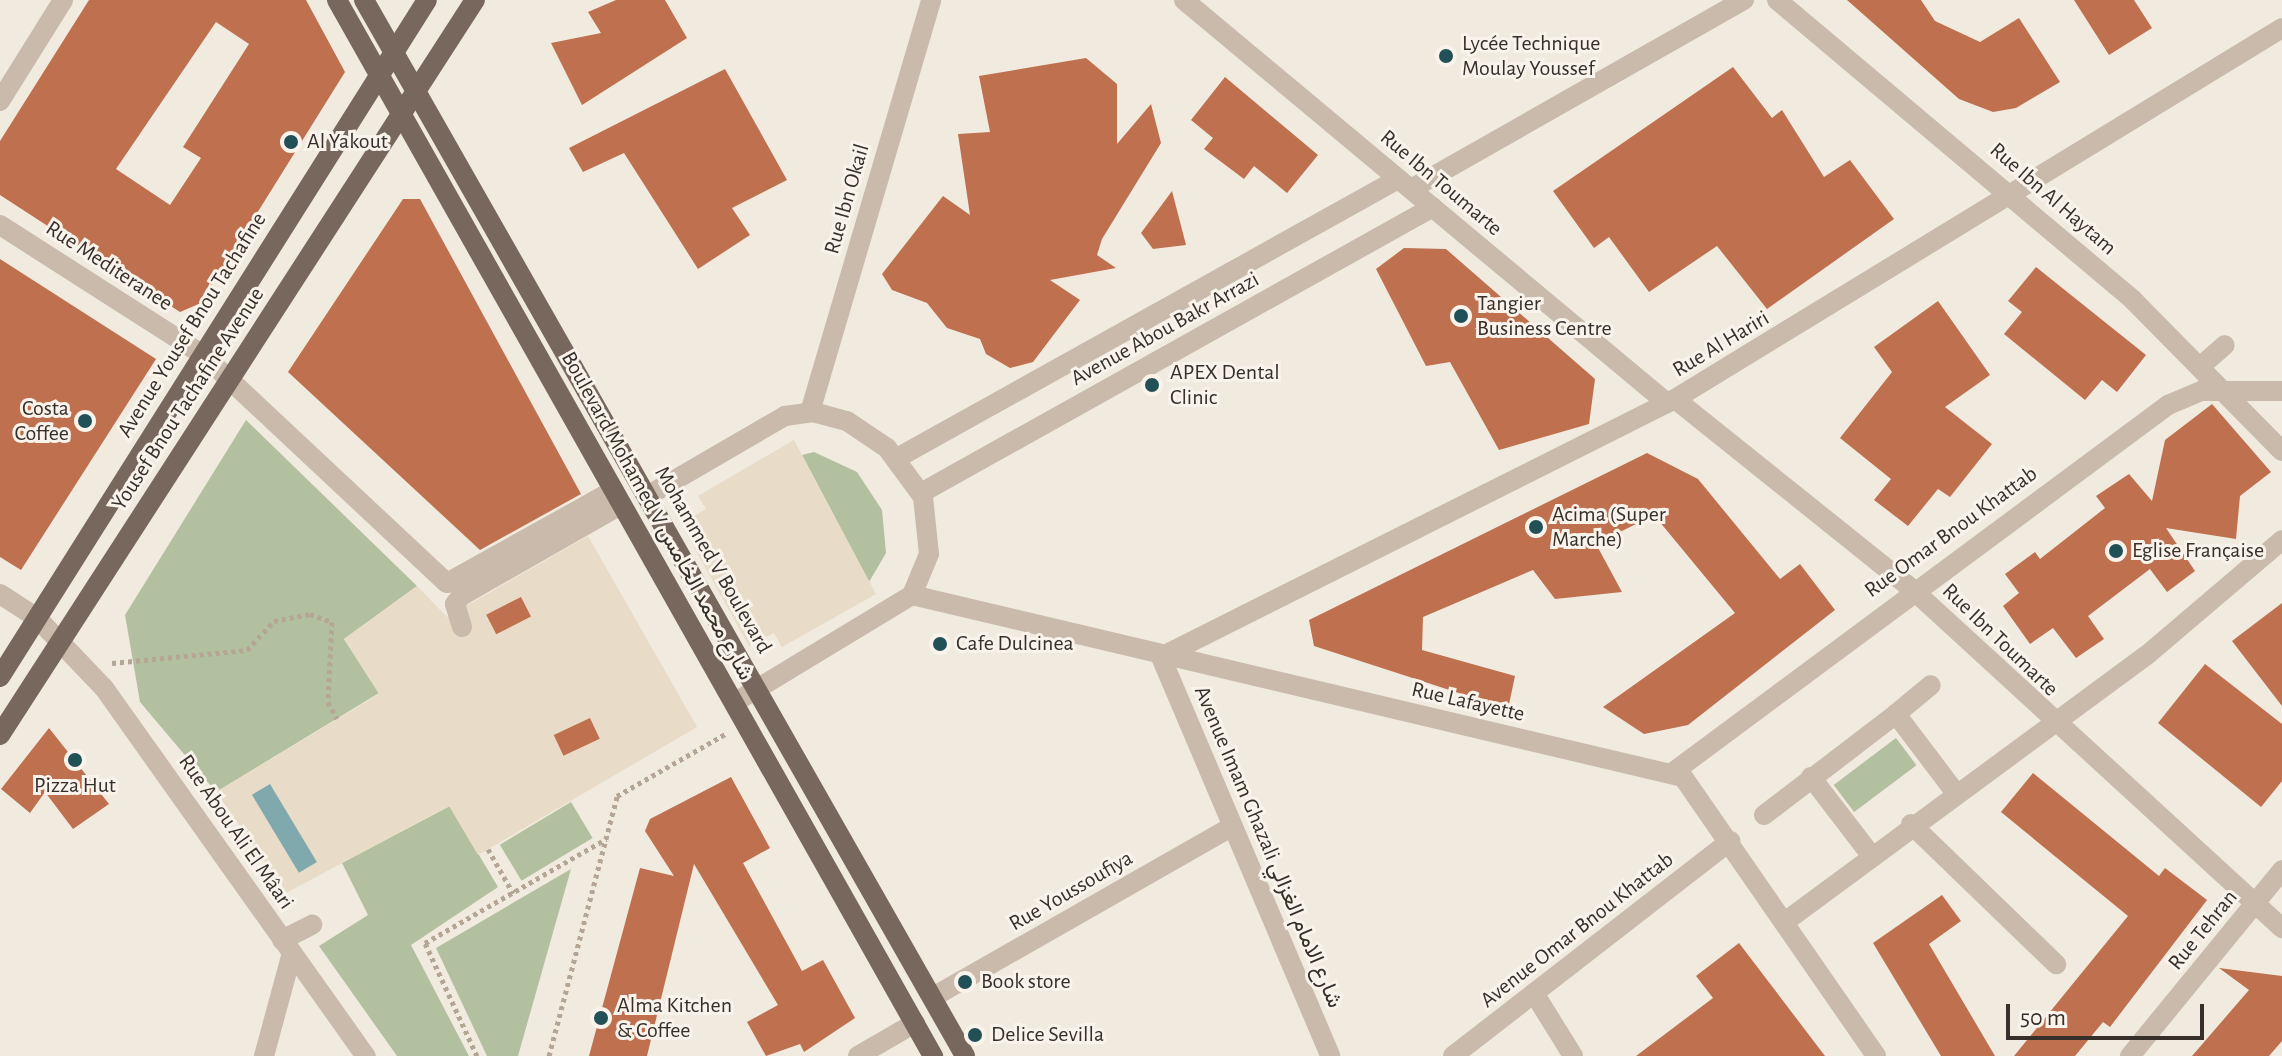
<!DOCTYPE html>
<meta charset="utf-8">
<style>
body{margin:0}
#map{position:relative;width:2282px;height:1056px;overflow:hidden;background:#f1eadf;font-family:"Alegreya Sans",Vazirmatn,sans-serif}
div>[style]{position:absolute}
.green>*{inset:0;background:#b3c09f;transform-origin:0 0}
.plaza>*{inset:0;background:#e8dbc7}
.water>*{inset:0;background:#7fa9ad;transform-origin:0 0}
.building>*{inset:0;background:#bf704f;transform-origin:0 0}
.path>*{height:5px;margin-top:-2.5px;transform-origin:0;background:repeating-linear-gradient(90deg,#b5a595 0 4px,transparent 0 8px)}
.minor>*{height:20px;margin:-10px;padding:0 10px;transform-origin:10px;border-radius:10px;background:#c9baab}
.major>*{height:20px;margin:-10px;padding:0 10px;transform-origin:10px;border-radius:10px;background:#78675c}
.dots>*{width:22px;height:22px;translate:-50% -50%;box-sizing:border-box;border:4px solid #f9f3eb;border-radius:50%}
span{translate:-50% -50%;white-space:nowrap;text-align:center;line-height:1.15;-webkit-text-stroke:6px #f9f3eb;paint-order:stroke}
.poi-label{font-size:22px;color:#372f2a}
.left{translate:0 -50%;text-align:left}
.right{translate:-100% -50%;text-align:right}
.street-label{font-size:22px;color:#372f2a}
.scale{position:absolute;left:2006px;top:1004px;width:198px;height:36px;box-sizing:border-box;border:4px solid #372f2a;border-top:0;padding-left:10px;font-size:24px;line-height:28px;white-space:nowrap;color:#372f2a;-webkit-text-stroke:6px #f9f3eb;paint-order:stroke}
</style>
<div id="map">
<div class="green">
<i style="clip-path:polygon(246px 420px,417px 586px,344px 639px,379px 693px,216px 792px,140px 702px,125px 615px)"></i>
<i style="clip-path:polygon(814px 452px,857px 472px,882px 510px,886px 553px,869px 582px,802px 455px)"></i>
<i style="left:1896px;top:738px;width:34px;height:78px;rotate:53deg"></i>
<i style="left:571px;top:802px;width:42px;height:83px;rotate:59deg"></i>
<i style="clip-path:polygon(450px 806px,498px 887px,411px 945px,469px 1056px,397px 1056px,319px 946px,368px 915px,342px 863px)"></i>
<i style="clip-path:polygon(571px 869px,518px 1056px,487px 1056px,436px 948px)"></i>
</div>
<div class="plaza">
<i style="clip-path:polygon(794px 440px,876px 594px,782px 647px,774px 633px,749px 646px,681px 524px,706px 509px,698px 496px)"></i>
<i style="clip-path:polygon(588px 536px,697px 727px,478px 855px,449px 806px,286px 893px,216px 792px,379px 694px,344px 639px,417px 586px,447px 617px)"></i>
</div>
<div class="water">
<i style="left:270px;top:784px;width:91px;height:21px;rotate:59deg"></i>
</div>
<div class="building">
<i style="clip-path:polygon(evenodd,89px 0,306px 0,345px 72px,201px 303px,180px 312px,0 195px,0 141px,89px 0,216px 22px,249px 44px,183px 147px,201px 158px,170px 205px,116px 169px,216px 22px)"></i>
<i style="clip-path:polygon(616px 0,665px 0,687px 38px,582px 105px,551px 43px,601px 33px,588px 12px)"></i>
<i style="clip-path:polygon(1847px 0,1921px 0,1935px 21px,1980px 42px,2019px 18px,2060px 82px,2016px 108px,1993px 112px,1959px 99px)"></i>
<i style="clip-path:polygon(2074px 0,2134px 0,2152px 28px,2109px 55px)"></i>
<i style="clip-path:polygon(1086px 58px,1117px 84px,1117px 144px,1151px 104px,1161px 143px,1102px 239px,1097px 255px,1116px 268px,1050px 280px,1080px 300px,1033px 362px,1010px 368px,986px 354px,980px 339px,947px 328px,927px 303px,892px 290px,882px 274px,943px 196px,970px 215px,958px 134px,990px 132px,979px 76px)"></i>
<i style="clip-path:polygon(1733px 67px,1772px 118px,1782px 110px,1824px 177px,1850px 160px,1894px 219px,1767px 309px,1717px 246px,1649px 292px,1609px 237px,1594px 248px,1553px 191px)"></i>
<i style="clip-path:polygon(725px 69px,787px 180px,732px 208px,750px 235px,698px 269px,624px 153px,583px 172px,569px 148px)"></i>
<i style="clip-path:polygon(1225px 77px,1318px 155px,1287px 193px,1254px 166px,1244px 179px,1204px 149px,1213px 138px,1191px 120px)"></i>
<i style="clip-path:polygon(1172px 191px,1186px 245px,1153px 249px,1141px 233px)"></i>
<i style="clip-path:polygon(403px 199px,420px 199px,581px 494px,480px 550px,288px 372px)"></i>
<i style="clip-path:polygon(1404px 248px,1446px 249px,1595px 379px,1589px 424px,1499px 450px,1450px 362px,1426px 366px,1376px 269px)"></i>
<i style="clip-path:polygon(0 259px,156px 359px,21px 570px,0 557px)"></i>
<i style="clip-path:polygon(2036px 267px,2146px 355px,2117px 392px,2102px 380px,2085px 400px,2004px 334px,2022px 312px,2008px 301px)"></i>
<i style="clip-path:polygon(1938px 301px,1990px 375px,1945px 407px,1992px 444px,1950px 497px,1938px 489px,1908px 526px,1874px 500px,1891px 479px,1840px 438px,1892px 372px,1874px 347px)"></i>
<i style="clip-path:polygon(2212px 404px,2271px 472px,2240px 496px,2236px 539px,2166px 528px,2195px 571px,2167px 592px,2150px 569px,2088px 616px,2104px 639px,2076px 658px,2053px 628px,2030px 644px,2003px 606px,2019px 593px,2005px 574px,2035px 552px,2040px 559px,2105px 508px,2096px 496px,2129px 474px,2152px 501px,2165px 440px)"></i>
<i style="clip-path:polygon(1647px 453px,1698px 479px,1780px 579px,1800px 564px,1835px 610px,1688px 725px,1644px 734px,1603px 707px,1735px 613px,1654px 515px,1596px 544px,1622px 592px,1555px 599px,1533px 570px,1423px 617px,1422px 650px,1515px 676px,1508px 709px,1314px 646px,1309px 620px)"></i>
<i style="left:521px;top:597px;width:22px;height:39px;rotate:63deg"></i>
<i style="clip-path:polygon(2282px 603px,2282px 706px,2232px 641px)"></i>
<i style="clip-path:polygon(2205px 664px,2282px 724px,2282px 781px,2261px 807px,2158px 723px)"></i>
<i style="left:590px;top:718px;width:23px;height:40px;rotate:65deg"></i>
<i style="clip-path:polygon(49px 728px,109px 804px,73px 829px,45px 792px,30px 813px,1px 789px)"></i>
<i style="clip-path:polygon(2033px 773px,2159px 876px,2165px 868px,2207px 900px,2110px 1027px,2103px 1022px,2075px 1056px,2014px 1056px,2128px 916px,2001px 812px)"></i>
<i style="clip-path:polygon(731px 777px,770px 848px,743px 863px,802px 971px,823px 960px,855px 1018px,804px 1052px,800px 1044px,766px 1056px,747px 1022px,778px 1005px,694px 864px,647px 1056px,589px 1056px,640px 868px,674px 876px,645px 831px,650px 819px)"></i>
<i style="clip-path:polygon(1942px 895px,1961px 921px,1929px 944px,1995px 1056px,1941px 1056px,1873px 943px)"></i>
<i style="clip-path:polygon(1739px 943px,1825px 1056px,1636px 1056px,1713px 998px,1696px 976px)"></i>
<i style="clip-path:polygon(2219px 968px,2282px 976px,2282px 1041px,2269px 1056px,2192px 1056px,2249px 990px)"></i>
</div>
<div class="path">
<i style="left:112px;top:663px;width:136px;rotate:-5.5deg"></i>
<i style="left:247px;top:650px;width:40px;rotate:-47deg"></i>
<i style="left:274px;top:621px;width:37px;rotate:-11deg"></i>
<i style="left:310px;top:614px;width:23px;rotate:20deg"></i>
<i style="left:332px;top:622px;width:80px;rotate:92.9deg"></i>
<i style="left:328px;top:702px;width:19px;rotate:62deg"></i>
<i style="left:488px;top:849px;width:51px;rotate:60.4deg"></i>
<i style="left:477px;top:1056px;width:124px;rotate:-114.7deg"></i>
<i style="left:425px;top:943px;width:209px;rotate:-29.9deg"></i>
<i style="left:549px;top:1056px;width:269px;rotate:-75.3deg"></i>
<i style="left:617px;top:796px;width:127px;rotate:-29.8deg"></i>
</div>
<div class="minor">
<i style="left:1184px;top:0;width:629px;rotate:39.84deg"></i>
<i style="left:1777px;top:0;width:466px;rotate:40.1deg"></i>
<i style="left:2133px;top:300px;width:212px;rotate:45.4deg"></i>
<i style="left:0;top:101px;width:119px;rotate:-58deg"></i>
<i style="left:1411px;top:189px;width:383px;rotate:-29.6deg"></i>
<i style="left:0;top:225px;width:240px;rotate:32.6deg"></i>
<i style="left:202px;top:354px;width:335px;rotate:43.1deg"></i>
<i style="left:447px;top:583px;width:191px;rotate:-29.1deg"></i>
<i style="left:2202px;top:365px;width:30px;rotate:-41deg"></i>
<i style="left:1675px;top:399px;width:304px;rotate:38.7deg"></i>
<i style="left:1912px;top:589px;width:502px;rotate:42.5deg"></i>
<i style="left:810px;top:412px;width:429px;rotate:-73.6deg"></i>
<i style="left:897px;top:458px;width:573px;rotate:-29.11deg"></i>
<i style="left:921px;top:493px;width:586px;rotate:-29.19deg"></i>
<i style="left:649px;top:495px;width:157px;rotate:-30.2deg"></i>
<i style="left:785px;top:416px;width:28px;rotate:-8deg"></i>
<i style="left:813px;top:412px;width:35px;rotate:15deg"></i>
<i style="left:847px;top:421px;width:48px;rotate:34deg"></i>
<i style="left:887px;top:448px;width:61px;rotate:53.7deg"></i>
<i style="left:923px;top:497px;width:57px;rotate:84deg"></i>
<i style="left:929px;top:554px;width:44px;rotate:112.5deg"></i>
<i style="left:912px;top:595px;width:208px;rotate:148.8deg"></i>
<i style="left:0;top:594px;width:44px;rotate:33deg"></i>
<i style="left:37px;top:618px;width:97px;rotate:46.3deg"></i>
<i style="left:104px;top:688px;width:452px;rotate:54.6deg"></i>
<i style="left:912px;top:595px;width:792px;rotate:13.28deg"></i>
<i style="left:1683px;top:777px;width:339px;rotate:55.3deg"></i>
<i style="left:462px;top:627px;width:24px;rotate:-107deg"></i>
<i style="left:455px;top:604px;width:10px;rotate:-53deg"></i>
<i style="left:461px;top:596px;width:185px;rotate:-29.7deg"></i>
<i style="left:1161px;top:657px;width:575px;rotate:-26.65deg"></i>
<i style="left:1675px;top:399px;width:711px;rotate:-31.43deg"></i>
<i style="left:1161px;top:657px;width:433px;rotate:67deg"></i>
<i style="left:1896px;top:714px;width:45px;rotate:-39.6deg"></i>
<i style="left:1672px;top:773px;width:618px;rotate:-36.57deg"></i>
<i style="left:2168px;top:405px;width:36px;rotate:-23deg"></i>
<i style="left:2201px;top:391px;width:81px"></i>
<i style="left:1811px;top:777px;width:97px;rotate:52.5deg"></i>
<i style="left:1764px;top:815px;width:166px;rotate:-37.4deg"></i>
<i style="left:1896px;top:714px;width:98px;rotate:52.9deg"></i>
<i style="left:1911px;top:824px;width:202px;rotate:44deg"></i>
<i style="left:1786px;top:921px;width:448px;rotate:-36.4deg"></i>
<i style="left:2147px;top:655px;width:177px;rotate:-40.4deg"></i>
<i style="left:282px;top:940px;width:34px;rotate:-27deg"></i>
<i style="left:1534px;top:993px;width:74px;rotate:58.2deg"></i>
<i style="left:933px;top:997px;width:345px;rotate:-29.7deg"></i>
<i style="left:264px;top:1056px;width:107px;rotate:-74.8deg"></i>
<i style="left:858px;top:1056px;width:66px;rotate:-30.1deg"></i>
<i style="left:1453px;top:1056px;width:351px;rotate:-37.8deg"></i>
<i style="left:2130px;top:1056px;width:240px;rotate:-50.7deg"></i>
</div>
<div class="major">
<i style="left:337px;top:0;width:1213px;rotate:60.56deg"></i>
<i style="left:364px;top:0;width:1215px;rotate:60.35deg"></i>
<i style="left:0;top:677px;width:800px;rotate:-57.76deg"></i>
<i style="left:0;top:735px;width:875px;rotate:-57.13deg"></i>
</div>
<div class="dots">
<i style="left:1446px;top:56px;background:#215057"></i>
<i style="left:291px;top:142px;background:#215057"></i>
<i style="left:1461px;top:316px;background:#215057"></i>
<i style="left:1152px;top:385px;background:#215057"></i>
<i style="left:85px;top:421px;background:#215057"></i>
<i style="left:1536px;top:527px;background:#215057"></i>
<i style="left:2116px;top:551px;background:#215057"></i>
<i style="left:940px;top:644px;background:#215057"></i>
<i style="left:75px;top:760px;background:#215057"></i>
<i style="left:965px;top:982px;background:#215057"></i>
<i style="left:601px;top:1018px;background:#215057"></i>
<i style="left:975px;top:1035px;background:#215057"></i>
</div>
<div class="poi-label">
<span class="left" style="left:1462px;top:56px">Lycée Technique<br>Moulay Youssef</span>
<span class="left" style="left:307px;top:142px">Al Yakout</span>
<span class="left" style="left:1477px;top:316px">Tangier<br>Business Centre</span>
<span class="left" style="left:1170px;top:385px">APEX Dental<br>Clinic</span>
<span class="right" style="left:69px;top:421px">Costa<br>Coffee</span>
<span class="left" style="left:1552px;top:527px">Acima (Super<br>Marche)</span>
<span class="left" style="left:2132px;top:551px">Eglise Française</span>
<span class="left" style="left:956px;top:644px">Cafe Dulcinea</span>
<span style="left:75px;top:786px">Pizza Hut</span>
<span class="left" style="left:981px;top:982px">Book store</span>
<span class="left" style="left:617px;top:1018px">Alma Kitchen<br>&amp; Coffee</span>
<span class="left" style="left:991px;top:1035px">Delice Sevilla</span>
</div>
<div class="street-label">
<span style="left:1441px;top:183px;rotate:40deg">Rue Ibn Toumarte</span>
<span style="left:847px;top:199px;rotate:-74deg">Rue Ibn Okail</span>
<span style="left:2053px;top:199px;rotate:41deg">Rue Ibn Al Haytam</span>
<span style="left:109px;top:266px;rotate:33deg">Rue Mediteranee</span>
<span style="left:192px;top:325px;rotate:-58deg">Avenue Yousef Bnou Tachafine</span>
<span style="left:1165px;top:329px;rotate:-29deg">Avenue Abou Bakr Arrazi</span>
<span style="left:1721px;top:344px;rotate:-31deg">Rue Al Hariri</span>
<span style="left:188px;top:399px;rotate:-57deg">Yousef Bnou Tachafine Avenue</span>
<span style="left:657px;top:516px;rotate:61deg">Boulevard Mohamed V شارع محمد الخامس</span>
<span style="left:1951px;top:532px;rotate:-36deg">Rue Omar Bnou Khattab</span>
<span style="left:713px;top:560px;rotate:60deg">Mohammed V Boulevard</span>
<span style="left:2000px;top:640px;rotate:44deg">Rue Ibn Toumarte</span>
<span style="left:1468px;top:702px;rotate:13deg">Rue Lafayette</span>
<span style="left:236px;top:832px;rotate:55deg">Rue Abou Ali El Mâari</span>
<span style="left:1268px;top:847px;rotate:67deg">Avenue Imam Ghazali شارع الامام الغزالي</span>
<span style="left:1071px;top:891px;rotate:-30deg">Rue Youssoufiya</span>
<span style="left:1577px;top:930px;rotate:-38deg">Avenue Omar Bnou Khattab</span>
<span style="left:2203px;top:930px;rotate:-51deg">Rue Tehran</span>
</div>
<div class="scale">50 m</div>
</div>
